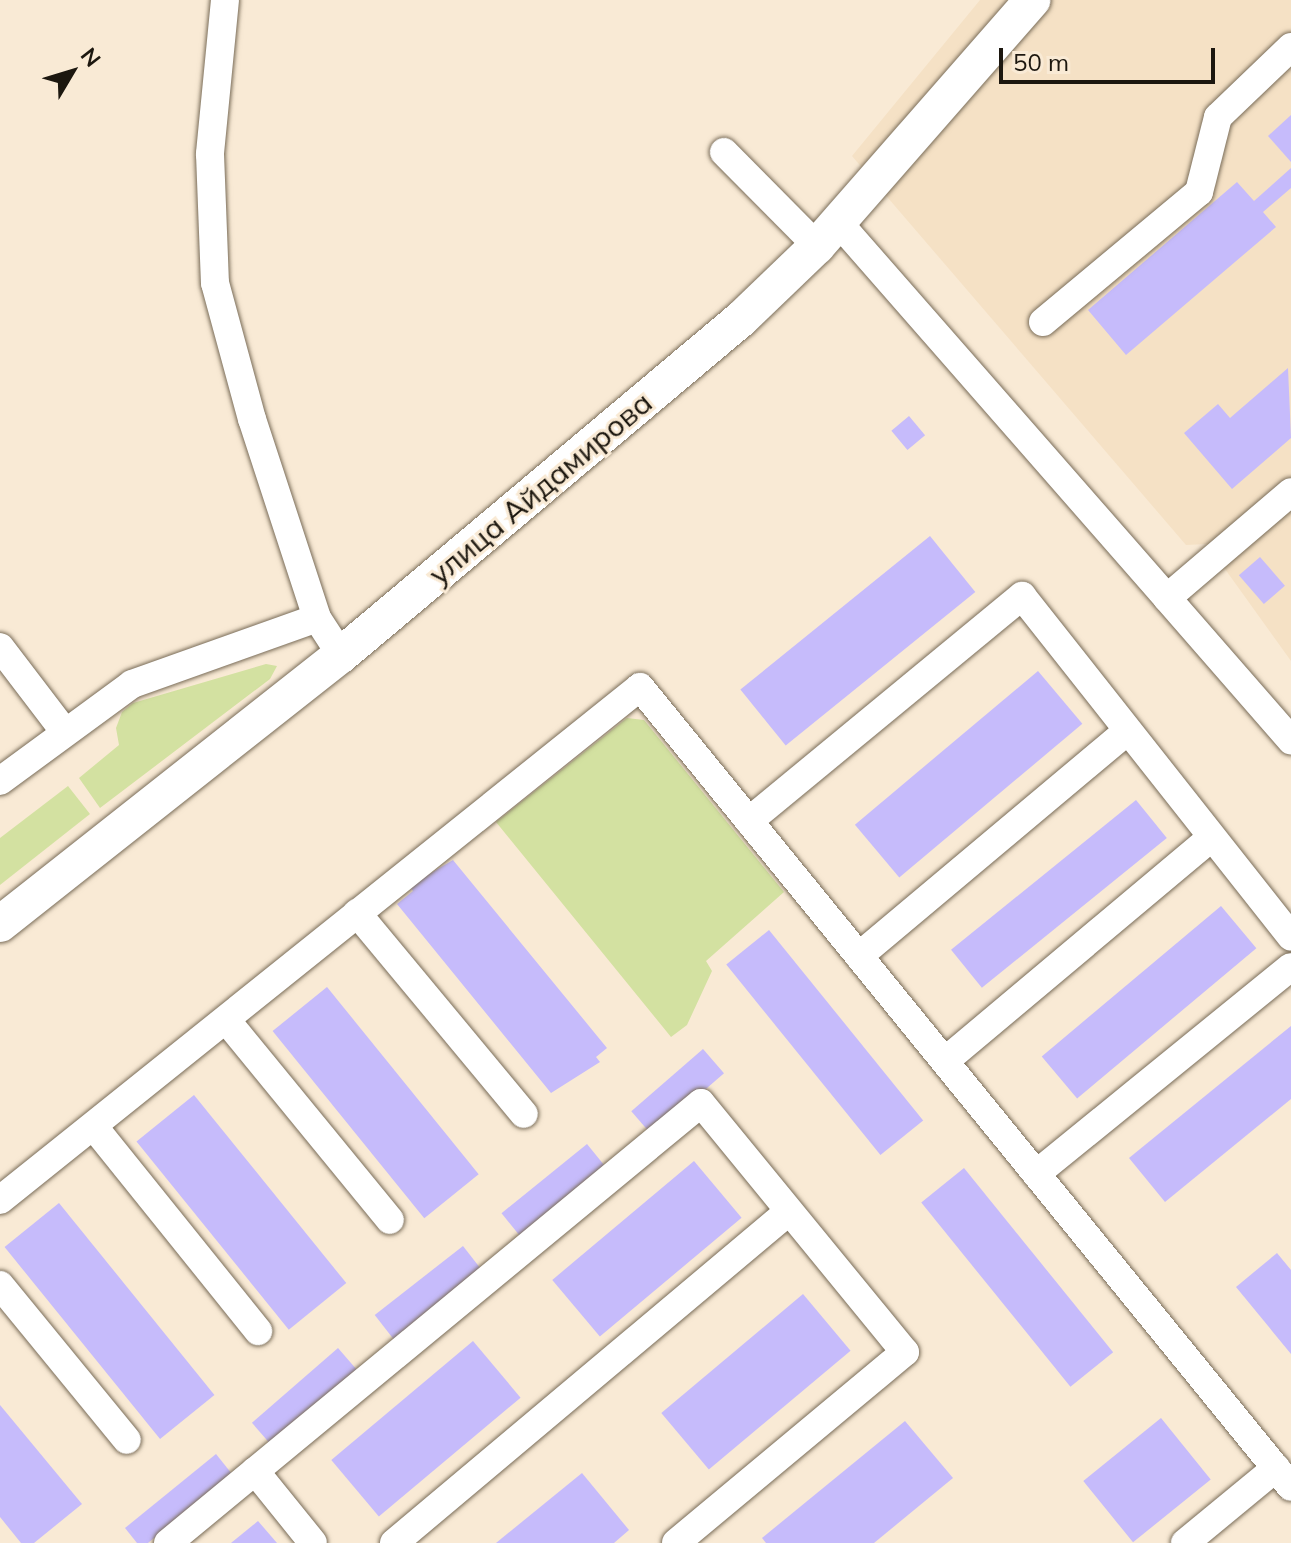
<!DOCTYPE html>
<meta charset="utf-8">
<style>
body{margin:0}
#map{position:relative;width:1291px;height:1543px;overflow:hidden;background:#f9ead5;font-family:Mulish,sans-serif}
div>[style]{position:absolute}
.built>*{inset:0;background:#f5e1c5}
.green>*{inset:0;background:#d3e1a1}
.building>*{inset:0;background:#c6bbfb;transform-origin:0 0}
.roads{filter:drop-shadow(0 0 2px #796c58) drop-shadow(0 0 2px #796c58)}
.minor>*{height:28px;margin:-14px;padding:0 14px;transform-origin:14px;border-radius:14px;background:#fff}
.major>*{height:36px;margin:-18px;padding:0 18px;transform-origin:18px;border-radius:18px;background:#fff}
span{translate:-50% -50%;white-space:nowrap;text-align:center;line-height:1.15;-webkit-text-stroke:6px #f9ead5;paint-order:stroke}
.street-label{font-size:30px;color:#1c170f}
.north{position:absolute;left:32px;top:32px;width:80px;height:80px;-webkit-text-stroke:6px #f9ead5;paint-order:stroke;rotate:52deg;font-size:22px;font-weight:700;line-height:32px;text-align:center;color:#1c170f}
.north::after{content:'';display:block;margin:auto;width:28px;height:36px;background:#1c170f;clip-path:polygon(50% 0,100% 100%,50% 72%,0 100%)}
.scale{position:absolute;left:999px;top:48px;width:216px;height:36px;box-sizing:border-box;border:4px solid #1c170f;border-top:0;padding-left:10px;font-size:24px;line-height:28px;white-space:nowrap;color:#1c170f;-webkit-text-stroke:6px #f9ead5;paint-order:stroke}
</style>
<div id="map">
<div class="built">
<i style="clip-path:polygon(980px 0,1291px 0,1291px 661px,1207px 544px,1186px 545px,852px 156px)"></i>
</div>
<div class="green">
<i style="clip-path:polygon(266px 664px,277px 666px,270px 679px,100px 808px,79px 778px,119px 745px,116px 728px,122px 712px,133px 703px)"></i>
<i style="clip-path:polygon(627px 718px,644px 720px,784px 892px,706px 961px,712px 971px,687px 1025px,671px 1037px,496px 822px)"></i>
<i style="clip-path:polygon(68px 786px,90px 814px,0 885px,0 838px)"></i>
</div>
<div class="building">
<i style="clip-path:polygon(1291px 115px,1291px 162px,1268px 136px)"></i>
<i style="clip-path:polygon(1291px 168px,1291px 188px,1263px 212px,1276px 227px,1126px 355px,1088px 310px,1237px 182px,1254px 201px)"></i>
<i style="clip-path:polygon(1288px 368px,1291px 438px,1232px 489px,1184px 433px,1218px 404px,1230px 418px)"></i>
<i style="left:909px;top:416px;width:25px;height:23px;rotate:50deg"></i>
<i style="left:930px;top:536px;width:72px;height:244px;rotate:51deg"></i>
<i style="left:1260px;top:557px;width:38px;height:28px;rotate:49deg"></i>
<i style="left:1038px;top:671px;width:69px;height:239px;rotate:50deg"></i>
<i style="left:1136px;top:800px;width:49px;height:238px;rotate:51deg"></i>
<i style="clip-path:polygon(453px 860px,607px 1048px,596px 1057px,600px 1062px,551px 1093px,397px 904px,413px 891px,409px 886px)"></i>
<i style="left:1221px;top:906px;width:55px;height:234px;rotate:50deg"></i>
<i style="left:769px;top:930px;width:245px;height:55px;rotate:51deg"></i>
<i style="left:327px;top:987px;width:241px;height:70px;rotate:51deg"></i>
<i style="clip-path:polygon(1291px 1026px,1291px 1099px,1165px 1202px,1129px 1158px)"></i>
<i style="left:703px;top:1049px;width:32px;height:95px;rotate:49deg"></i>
<i style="left:194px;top:1095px;width:242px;height:74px;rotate:51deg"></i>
<i style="left:587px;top:1144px;width:32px;height:110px;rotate:51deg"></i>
<i style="left:694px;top:1161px;width:74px;height:185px;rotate:50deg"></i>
<i style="left:964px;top:1168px;width:237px;height:55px;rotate:51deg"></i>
<i style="left:59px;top:1203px;width:247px;height:70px;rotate:51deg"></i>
<i style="left:463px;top:1246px;width:31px;height:112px;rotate:52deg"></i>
<i style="clip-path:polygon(1277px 1253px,1291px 1270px,1291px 1354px,1236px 1287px)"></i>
<i style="left:803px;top:1294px;width:74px;height:185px;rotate:50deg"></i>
<i style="left:473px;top:1341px;width:74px;height:185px;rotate:50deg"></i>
<i style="left:338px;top:1348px;width:28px;height:114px;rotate:49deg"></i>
<i style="clip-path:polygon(0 1405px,82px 1504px,34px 1543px,21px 1543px,0 1517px)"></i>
<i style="left:1161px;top:1418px;width:79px;height:100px;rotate:51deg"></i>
<i style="clip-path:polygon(905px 1421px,953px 1478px,874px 1543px,766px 1543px,762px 1538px)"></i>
<i style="clip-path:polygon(216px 1454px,232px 1474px,148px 1543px,137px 1543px,125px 1528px)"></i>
<i style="clip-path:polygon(582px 1473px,629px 1530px,614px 1543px,496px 1543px)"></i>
<i style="clip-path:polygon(258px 1521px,277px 1543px,231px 1543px)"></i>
</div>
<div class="roads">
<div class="minor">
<i style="left:225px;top:0;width:155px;rotate:95.6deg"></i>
<i style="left:210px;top:154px;width:129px;rotate:87.8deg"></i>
<i style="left:215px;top:283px;width:141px;rotate:74.8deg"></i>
<i style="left:252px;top:419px;width:209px;rotate:71.9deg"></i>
<i style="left:317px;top:618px;width:44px;rotate:57deg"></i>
<i style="left:724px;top:152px;width:132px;rotate:45.3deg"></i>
<i style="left:838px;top:222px;width:500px;rotate:48.8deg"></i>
<i style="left:1167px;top:598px;width:163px;rotate:-40.5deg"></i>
<i style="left:1043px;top:322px;width:203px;rotate:-39.8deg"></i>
<i style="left:1199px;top:192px;width:77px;rotate:-75.8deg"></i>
<i style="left:1218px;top:117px;width:101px;rotate:-43.8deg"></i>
<i style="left:1167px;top:598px;width:189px;rotate:48.9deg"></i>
<i style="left:0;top:647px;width:106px;rotate:52.7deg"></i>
<i style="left:0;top:781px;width:164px;rotate:-36.3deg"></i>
<i style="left:132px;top:684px;width:196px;rotate:-19.6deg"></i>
<i style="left:749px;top:821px;width:354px;rotate:-39.5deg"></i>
<i style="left:1022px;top:596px;width:434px;rotate:51.7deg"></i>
<i style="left:357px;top:913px;width:261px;rotate:50.3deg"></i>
<i style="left:859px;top:956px;width:349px;rotate:-40deg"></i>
<i style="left:227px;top:1021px;width:257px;rotate:50.7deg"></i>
<i style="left:945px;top:1061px;width:347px;rotate:-40deg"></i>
<i style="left:94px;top:1127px;width:262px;rotate:51.2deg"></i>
<i style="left:1036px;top:1174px;width:328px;rotate:-39.1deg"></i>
<i style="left:0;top:1200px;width:820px;rotate:-38.71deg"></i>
<i style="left:640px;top:687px;width:1031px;rotate:50.86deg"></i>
<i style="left:0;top:1285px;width:200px;rotate:50.7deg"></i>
<i style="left:255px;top:1471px;width:92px;rotate:51.1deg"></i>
<i style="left:168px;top:1543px;width:691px;rotate:-39.54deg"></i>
<i style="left:701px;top:1103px;width:322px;rotate:50.7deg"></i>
<i style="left:905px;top:1352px;width:298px;rotate:140.2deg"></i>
<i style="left:394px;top:1543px;width:515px;rotate:-40.03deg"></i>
<i style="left:1185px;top:1543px;width:118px;rotate:-39.5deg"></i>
</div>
<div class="major">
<i style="left:0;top:924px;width:434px;rotate:-38.3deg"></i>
<i style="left:341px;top:655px;width:522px;rotate:-40.03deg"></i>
<i style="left:741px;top:319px;width:105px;rotate:-43.8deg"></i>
<i style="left:817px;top:246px;width:327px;rotate:-48.8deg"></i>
</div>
</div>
<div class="street-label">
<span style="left:540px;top:488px;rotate:-40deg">улица Айдамирова</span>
</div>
<div class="north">N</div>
<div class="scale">50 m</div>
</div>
